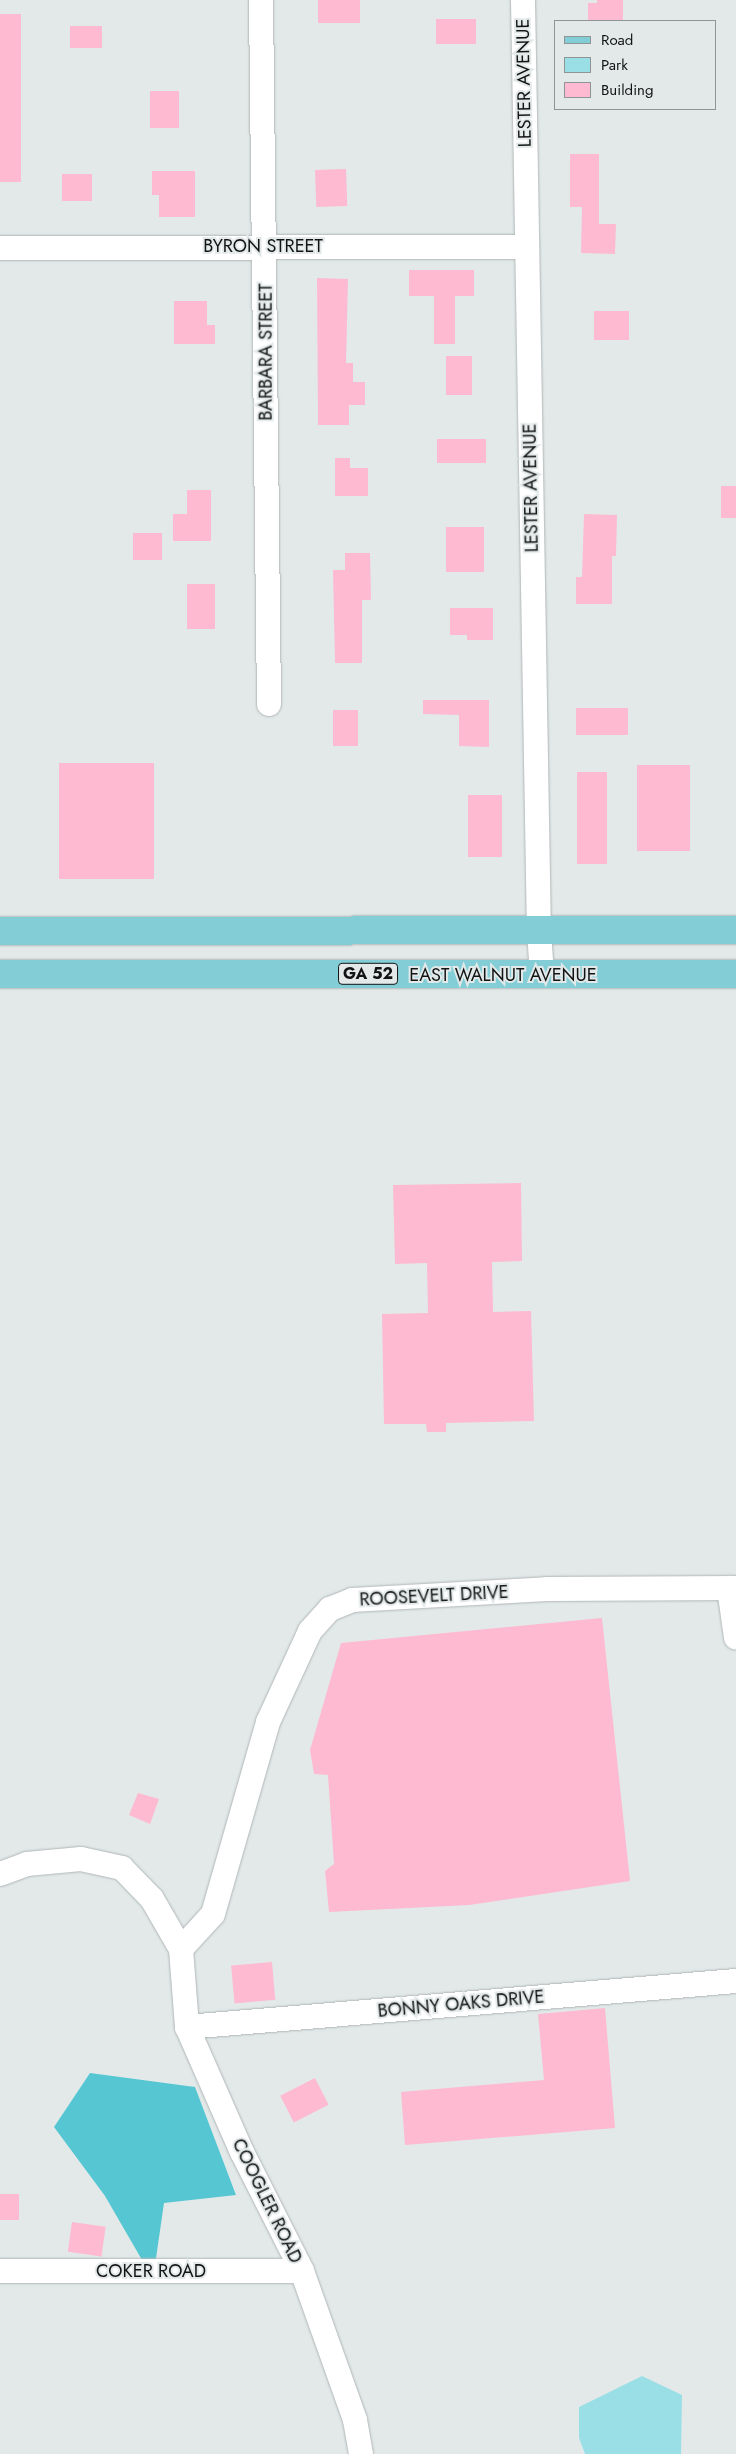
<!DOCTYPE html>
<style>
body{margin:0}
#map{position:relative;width:736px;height:2454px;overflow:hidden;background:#e3e9e9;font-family:Jost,sans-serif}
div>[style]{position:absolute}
.green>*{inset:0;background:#9bdfe6}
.forest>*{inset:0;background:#56c7d2}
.building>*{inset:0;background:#fdbad1;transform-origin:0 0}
.roads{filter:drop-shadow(0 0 1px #b0b6b7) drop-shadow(0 0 1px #b0b6b7)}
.minor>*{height:24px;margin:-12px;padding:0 12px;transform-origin:12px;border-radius:12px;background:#fff}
.major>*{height:28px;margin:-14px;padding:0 14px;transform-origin:14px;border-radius:14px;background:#83ced6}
span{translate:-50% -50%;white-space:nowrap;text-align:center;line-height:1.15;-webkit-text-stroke:4px #e3e9e9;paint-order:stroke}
.shield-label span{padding:1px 4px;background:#e3e9e9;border:1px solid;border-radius:4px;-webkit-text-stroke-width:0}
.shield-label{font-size:16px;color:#121414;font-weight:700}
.street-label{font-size:18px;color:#121414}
.legend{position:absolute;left:554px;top:20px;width:162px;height:90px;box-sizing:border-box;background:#e3e9e9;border:1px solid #8f9494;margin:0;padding:6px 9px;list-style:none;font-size:15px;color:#121414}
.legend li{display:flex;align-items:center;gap:10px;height:25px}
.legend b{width:25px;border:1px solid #8f9494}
</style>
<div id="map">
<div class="green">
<i style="clip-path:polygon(642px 2376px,682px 2395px,681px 2454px,585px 2454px,579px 2438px,579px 2407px)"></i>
</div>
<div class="forest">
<i style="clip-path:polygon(90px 2073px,195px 2087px,236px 2195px,164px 2203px,153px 2279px,105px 2196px,54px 2127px)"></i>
</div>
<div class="building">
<i style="left:318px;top:0;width:42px;height:23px"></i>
<i style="clip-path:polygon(597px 0,623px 0,623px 21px,588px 21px,588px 3px,597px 3px)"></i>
<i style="left:0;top:14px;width:21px;height:168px"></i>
<i style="left:436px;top:19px;width:40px;height:25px"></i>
<i style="left:70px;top:26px;width:32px;height:22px"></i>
<i style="left:150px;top:91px;width:29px;height:37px"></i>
<i style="clip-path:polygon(570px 154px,599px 154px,599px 224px,616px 224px,615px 254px,581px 253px,582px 207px,570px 207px)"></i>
<i style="left:346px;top:169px;width:37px;height:31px;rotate:88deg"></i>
<i style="clip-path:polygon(152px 171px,195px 171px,195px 217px,159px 217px,159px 195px,152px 195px)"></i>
<i style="left:62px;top:174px;width:30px;height:27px"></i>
<i style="clip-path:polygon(409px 270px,474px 270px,474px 296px,455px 296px,455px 344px,434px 344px,434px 296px,409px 296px)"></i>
<i style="clip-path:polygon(317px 278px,348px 279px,346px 363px,353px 363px,353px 382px,365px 382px,365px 405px,349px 405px,349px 425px,318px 425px)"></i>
<i style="clip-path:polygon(174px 301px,207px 301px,207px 325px,215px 325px,215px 344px,174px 344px)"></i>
<i style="left:594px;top:311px;width:35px;height:29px"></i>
<i style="left:446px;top:356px;width:26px;height:39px"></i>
<i style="left:437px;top:439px;width:49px;height:24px"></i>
<i style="clip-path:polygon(335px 458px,350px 458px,350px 468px,368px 468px,368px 496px,335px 496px)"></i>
<i style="left:721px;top:486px;width:15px;height:32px"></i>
<i style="clip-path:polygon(187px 490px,211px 490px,211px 541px,173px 541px,173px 514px,187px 514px)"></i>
<i style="clip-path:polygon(584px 514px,617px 515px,616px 556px,612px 556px,612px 604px,576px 604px,576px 577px,582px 577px)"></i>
<i style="left:446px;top:527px;width:38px;height:45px"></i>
<i style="left:133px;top:533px;width:29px;height:27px"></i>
<i style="clip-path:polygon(345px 553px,370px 553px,371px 600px,362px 600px,362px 663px,335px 663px,333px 570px,345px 570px)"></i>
<i style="left:187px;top:584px;width:28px;height:45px"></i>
<i style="clip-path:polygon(450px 608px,493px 608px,493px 640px,467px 640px,467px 635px,450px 635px)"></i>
<i style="clip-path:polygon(423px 700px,489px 700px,489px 747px,459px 746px,459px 715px,423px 714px)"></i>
<i style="left:576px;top:708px;width:52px;height:27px"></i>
<i style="left:333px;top:710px;width:25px;height:36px"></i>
<i style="left:154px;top:763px;width:116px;height:95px;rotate:90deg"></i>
<i style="left:637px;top:765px;width:53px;height:86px"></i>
<i style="left:577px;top:772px;width:30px;height:92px"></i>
<i style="left:468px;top:795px;width:34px;height:62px"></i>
<i style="clip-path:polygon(521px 1183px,522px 1261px,492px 1262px,493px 1312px,531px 1311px,534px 1421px,446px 1423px,446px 1432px,427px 1432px,426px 1424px,384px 1424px,382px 1314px,428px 1313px,427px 1263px,395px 1264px,393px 1185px)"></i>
<i style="clip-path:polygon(602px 1618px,630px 1881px,469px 1905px,329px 1912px,325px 1871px,334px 1864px,328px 1775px,314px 1774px,310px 1750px,341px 1643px)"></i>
<i style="clip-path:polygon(138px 1793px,159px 1799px,150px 1824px,129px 1815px)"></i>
<i style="left:272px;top:1962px;width:38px;height:41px;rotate:85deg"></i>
<i style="clip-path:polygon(605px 2008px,615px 2128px,405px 2145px,401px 2092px,544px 2080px,538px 2014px)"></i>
<i style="left:315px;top:2078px;width:30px;height:39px;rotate:63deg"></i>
<i style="left:0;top:2194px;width:19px;height:26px"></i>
<i style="left:72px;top:2222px;width:34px;height:30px;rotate:8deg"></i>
</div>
<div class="roads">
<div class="minor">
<i style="left:261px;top:0;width:704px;rotate:89.35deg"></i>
<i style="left:523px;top:0;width:931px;rotate:89.02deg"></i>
<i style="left:539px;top:931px;width:44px;rotate:86.1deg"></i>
<i style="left:0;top:248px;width:526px;rotate:-0.11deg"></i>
<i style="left:729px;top:1588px;width:50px;rotate:82deg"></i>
<i style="left:0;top:1874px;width:29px;rotate:-20deg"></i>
<i style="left:27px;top:1864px;width:54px;rotate:-5.3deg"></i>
<i style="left:81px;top:1859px;width:42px;rotate:12.4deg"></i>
<i style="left:122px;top:1868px;width:43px;rotate:45.9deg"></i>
<i style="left:152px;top:1899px;width:58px;rotate:59.9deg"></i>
<i style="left:181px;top:1949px;width:78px;rotate:85.6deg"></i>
<i style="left:187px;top:2027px;width:137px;rotate:66.3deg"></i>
<i style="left:242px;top:2152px;width:133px;rotate:63.2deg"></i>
<i style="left:302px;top:2271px;width:158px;rotate:70.4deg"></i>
<i style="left:355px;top:2420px;width:35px;rotate:80deg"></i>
<i style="left:181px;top:1949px;width:47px;rotate:-47.6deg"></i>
<i style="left:213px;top:1914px;width:200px;rotate:-74deg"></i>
<i style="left:268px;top:1722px;width:100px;rotate:-65.2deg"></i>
<i style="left:310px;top:1631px;width:30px;rotate:-48deg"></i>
<i style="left:330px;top:1609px;width:24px;rotate:-22deg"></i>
<i style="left:352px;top:1600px;width:195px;rotate:-3.2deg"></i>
<i style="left:547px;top:1589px;width:189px;rotate:-0.3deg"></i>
<i style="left:187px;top:2027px;width:551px;rotate:-4.79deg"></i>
<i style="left:0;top:2271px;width:302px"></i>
</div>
<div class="major">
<i style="left:0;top:931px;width:736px;rotate:-0.08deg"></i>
<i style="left:0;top:974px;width:736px"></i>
</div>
</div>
<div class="shield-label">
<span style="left:368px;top:974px">GA 52</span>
</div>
<div class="street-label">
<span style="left:524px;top:83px;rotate:-91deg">LESTER AVENUE</span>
<span style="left:263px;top:246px">BYRON STREET</span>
<span style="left:266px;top:352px;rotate:-90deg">BARBARA STREET</span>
<span style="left:531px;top:488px;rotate:-91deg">LESTER AVENUE</span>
<span style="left:503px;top:975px">EAST WALNUT AVENUE</span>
<span style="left:434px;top:1596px;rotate:-3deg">ROOSEVELT DRIVE</span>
<span style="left:461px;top:2004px;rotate:-5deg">BONNY OAKS DRIVE</span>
<span style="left:267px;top:2201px;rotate:64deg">COOGLER ROAD</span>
<span style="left:151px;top:2271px">COKER ROAD</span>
</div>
<ul class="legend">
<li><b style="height:6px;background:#83ced6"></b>Road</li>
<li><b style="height:14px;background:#9bdfe6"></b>Park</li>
<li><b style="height:14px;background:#fdbad1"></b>Building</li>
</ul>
</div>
